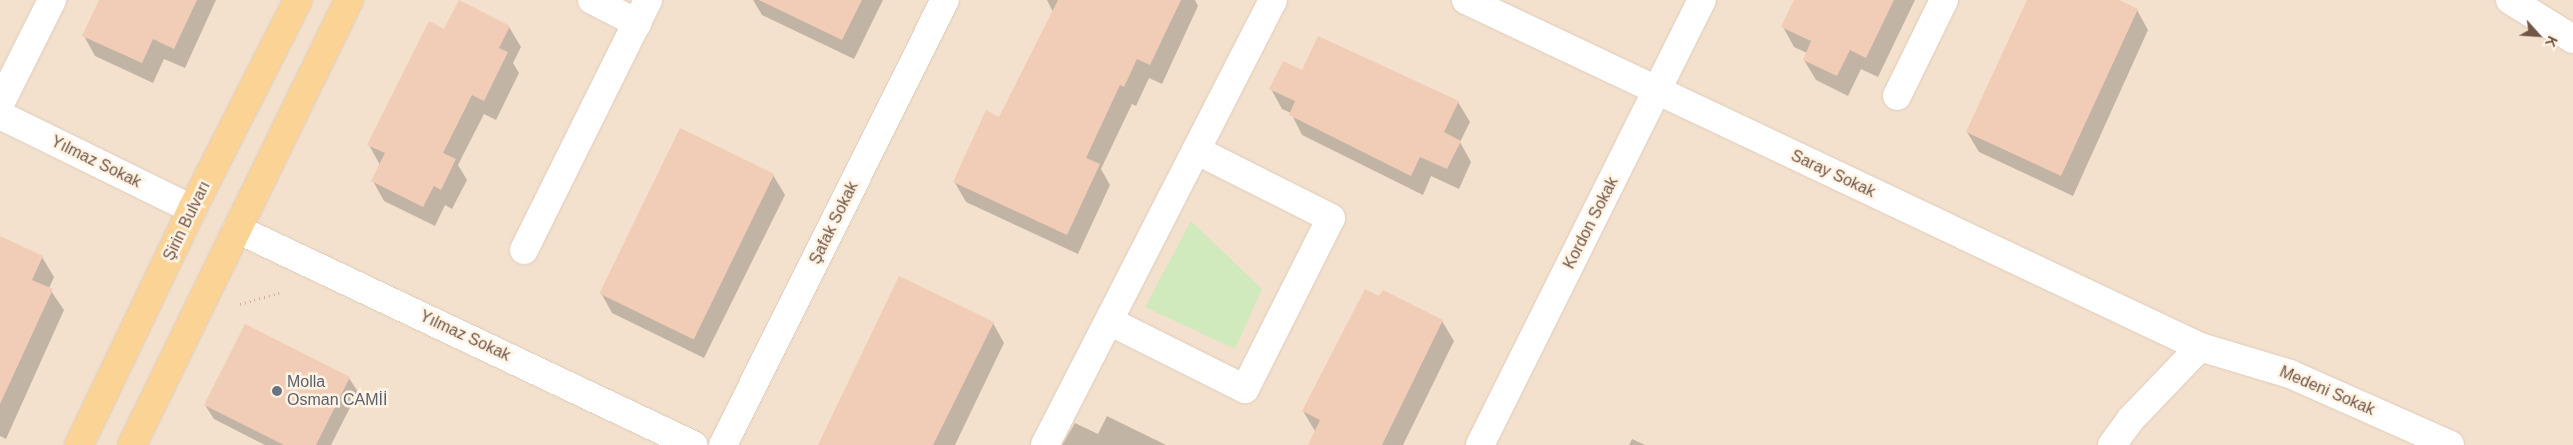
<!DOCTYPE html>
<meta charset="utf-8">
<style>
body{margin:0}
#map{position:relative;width:2573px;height:445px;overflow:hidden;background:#fcf0de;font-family:Helvetica,sans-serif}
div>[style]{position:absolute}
.residential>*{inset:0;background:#f3e1cd;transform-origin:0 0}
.green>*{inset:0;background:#d0e9bd}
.shadow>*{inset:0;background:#0003}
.building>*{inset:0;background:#f1ccb6;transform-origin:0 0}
.path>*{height:3px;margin-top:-1.5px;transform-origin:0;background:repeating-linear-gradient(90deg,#d5b09a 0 1px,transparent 0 5px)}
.roads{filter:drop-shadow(0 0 1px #dfcbbb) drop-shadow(0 0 1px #dfcbbb)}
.minor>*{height:28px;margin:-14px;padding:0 14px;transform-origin:14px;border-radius:14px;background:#fff}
.major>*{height:28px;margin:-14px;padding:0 14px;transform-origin:14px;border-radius:14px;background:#fbd395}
.dots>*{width:14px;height:14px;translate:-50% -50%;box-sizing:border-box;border:2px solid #fff4e4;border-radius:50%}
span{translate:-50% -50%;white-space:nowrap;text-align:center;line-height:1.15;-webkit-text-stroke:5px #fff4e4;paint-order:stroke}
.street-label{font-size:16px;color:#715547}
.worship-label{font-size:16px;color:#5b616d}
.left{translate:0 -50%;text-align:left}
.north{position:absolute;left:2513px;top:10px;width:50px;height:50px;-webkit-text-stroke:4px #fff4e4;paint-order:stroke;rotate:116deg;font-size:14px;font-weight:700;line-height:20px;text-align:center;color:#715547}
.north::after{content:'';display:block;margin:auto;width:18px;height:22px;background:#715547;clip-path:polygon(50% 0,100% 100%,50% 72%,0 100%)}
</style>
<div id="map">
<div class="residential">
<i style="left:0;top:0;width:2573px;height:445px"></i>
</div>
<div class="green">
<i style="clip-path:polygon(1191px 221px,1262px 289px,1235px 349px,1145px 307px)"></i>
</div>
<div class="shadow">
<i style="clip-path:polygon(101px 0,216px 0,185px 68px,164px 59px,153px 83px,95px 56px,84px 36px)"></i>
<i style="clip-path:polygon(753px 0,883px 0,854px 59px,762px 15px)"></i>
<i style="clip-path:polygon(1047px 0,1195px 0,1198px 6px,1162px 84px,1149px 78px,1136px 106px,1132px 104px,1101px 169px,1110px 185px,1078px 254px,966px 202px,954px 181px,1000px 118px,1053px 12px)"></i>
<i style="clip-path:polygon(1796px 0,1915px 0,1878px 77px,1861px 69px,1848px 96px,1816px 80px,1804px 60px,1807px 53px,1794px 47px,1783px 27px)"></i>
<i style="clip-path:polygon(2028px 0,2116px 0,2137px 10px,2148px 30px,2073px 196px,1979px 152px,1967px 132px)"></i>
<i style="clip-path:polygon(509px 27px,521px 47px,513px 63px,519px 73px,496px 120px,484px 114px,458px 165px,467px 180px,452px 209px,445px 205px,435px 226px,384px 201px,373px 181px,380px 165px,369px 145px,445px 31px)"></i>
<i style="clip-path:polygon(1303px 72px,1458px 102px,1470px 122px,1460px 142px,1471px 162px,1459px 189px,1431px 176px,1423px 195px,1302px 135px,1291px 113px,1282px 109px,1271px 89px)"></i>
<i style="clip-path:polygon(773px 175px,785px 195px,704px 358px,612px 313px,601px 293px)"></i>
<i style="clip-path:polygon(0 237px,42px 257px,54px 277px,49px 288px,64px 310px,6px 439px,0 436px)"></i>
<i style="clip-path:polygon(1442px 321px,1454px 341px,1403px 445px,1310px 445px,1315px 431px,1303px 411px)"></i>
<i style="clip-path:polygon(993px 323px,1004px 343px,955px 445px,822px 445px)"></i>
<i style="clip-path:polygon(349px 378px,358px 392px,331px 445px,265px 445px,214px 419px,205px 405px)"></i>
<i style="clip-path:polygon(1107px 416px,1166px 445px,1062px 445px,1075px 423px,1098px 434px)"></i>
<i style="clip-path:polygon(1632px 439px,1645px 445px,1629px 445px)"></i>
</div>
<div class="building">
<i style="clip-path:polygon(99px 0,197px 0,174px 49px,153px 39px,142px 63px,82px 36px)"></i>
<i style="clip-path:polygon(459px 0,510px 26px,499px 48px,508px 52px,484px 101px,472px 95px,443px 153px,456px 159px,441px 190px,434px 186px,423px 207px,371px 181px,385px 153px,367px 145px,429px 21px,444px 29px)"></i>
<i style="clip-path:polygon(759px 0,862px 0,842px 40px)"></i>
<i style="clip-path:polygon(1058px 0,1181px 0,1150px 65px,1137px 59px,1124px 87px,1120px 85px,1086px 158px,1100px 164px,1067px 235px,953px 182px,986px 110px,999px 117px)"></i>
<i style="clip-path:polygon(1794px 0,1894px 0,1866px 58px,1850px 50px,1837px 76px,1803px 60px,1811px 41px,1781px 27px)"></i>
<i style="clip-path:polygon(2027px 0,2119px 0,2138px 9px,2061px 176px,1966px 132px)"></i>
<i style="clip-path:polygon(1318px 36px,1459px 101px,1444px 132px,1461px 141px,1447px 169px,1420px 157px,1411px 176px,1289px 115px,1295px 101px,1269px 89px,1283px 61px,1302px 70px)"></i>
<i style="left:680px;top:128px;width:105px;height:184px;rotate:26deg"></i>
<i style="clip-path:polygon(0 236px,43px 256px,32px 280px,53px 289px,0 404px)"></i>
<i style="clip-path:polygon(899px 276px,994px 322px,933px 445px,818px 445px)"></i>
<i style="clip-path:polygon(1365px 289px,1379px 296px,1383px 290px,1443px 320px,1382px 445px,1308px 445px,1320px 420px,1302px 411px)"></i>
<i style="clip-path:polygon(245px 324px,350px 377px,316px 445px,284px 445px,204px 405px)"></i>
</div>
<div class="path">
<i style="left:240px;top:304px;width:44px;rotate:-15.9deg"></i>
</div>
<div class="roads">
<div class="minor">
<i style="left:592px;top:0;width:51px;rotate:27.1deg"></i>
<i style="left:1466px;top:0;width:812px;rotate:25.3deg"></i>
<i style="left:2200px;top:347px;width:94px;rotate:16.7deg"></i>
<i style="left:2290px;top:374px;width:175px;rotate:23.9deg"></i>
<i style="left:2510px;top:0;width:74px;rotate:31.8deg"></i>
<i style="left:1897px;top:96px;width:107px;rotate:-63.9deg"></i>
<i style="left:0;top:104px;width:116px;rotate:-63.4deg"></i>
<i style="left:0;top:115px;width:214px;rotate:26.1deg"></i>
<i style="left:237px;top:229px;width:505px;rotate:25.35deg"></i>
<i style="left:524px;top:250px;width:279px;rotate:-63.6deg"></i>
<i style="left:1109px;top:321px;width:152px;rotate:26.6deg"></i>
<i style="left:1245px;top:389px;width:191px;rotate:-63.3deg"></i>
<i style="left:1331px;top:218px;width:151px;rotate:-153.3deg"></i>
<i style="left:723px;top:445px;width:497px;rotate:-63.5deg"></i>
<i style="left:1045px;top:445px;width:500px;rotate:-62.87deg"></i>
<i style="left:1480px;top:445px;width:497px;rotate:-63.5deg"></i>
<i style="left:2112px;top:445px;width:31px;rotate:-54deg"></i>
<i style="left:2130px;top:420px;width:101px;rotate:-46.2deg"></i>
</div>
<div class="major">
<i style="left:79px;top:445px;width:262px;rotate:-64.4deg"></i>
<i style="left:192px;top:209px;width:234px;rotate:-63.1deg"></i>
<i style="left:132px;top:445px;width:495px;rotate:-64deg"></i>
</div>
</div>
<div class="dots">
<i style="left:277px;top:391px;background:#6b7280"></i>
</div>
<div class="street-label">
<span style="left:96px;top:162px;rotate:26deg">Yılmaz Sokak</span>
<span style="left:1833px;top:174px;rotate:25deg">Saray Sokak</span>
<span style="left:187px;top:221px;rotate:-64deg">Şirin Bulvarı</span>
<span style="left:834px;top:223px;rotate:-64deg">Şafak Sokak</span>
<span style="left:1591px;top:223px;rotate:-63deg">Kordon Sokak</span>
<span style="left:465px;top:336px;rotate:25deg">Yılmaz Sokak</span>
<span style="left:2327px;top:391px;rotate:23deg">Medeni Sokak</span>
</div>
<div class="worship-label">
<span class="left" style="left:287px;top:391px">Molla<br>Osman CAMİİ</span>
</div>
<div class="north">K</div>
</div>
